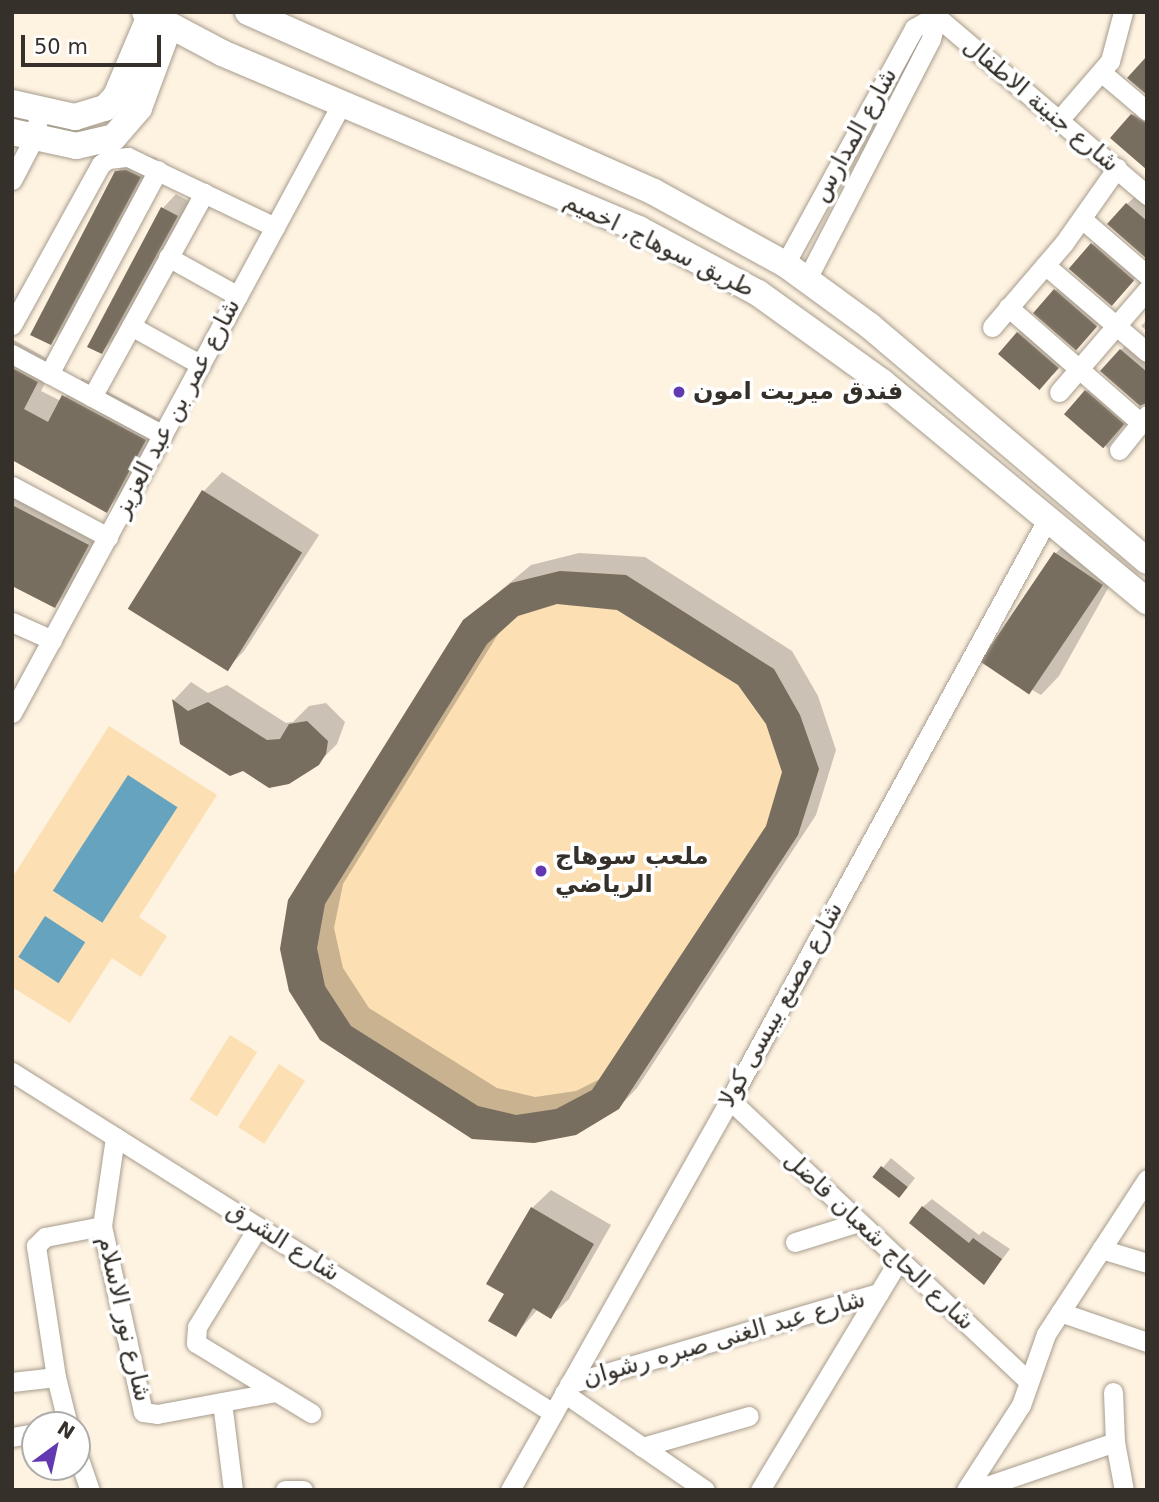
<!DOCTYPE html>
<meta charset="utf-8">
<style>
body{margin:0}
#map{position:relative;width:1159px;height:1502px;overflow:hidden;background:#fef2e1;font-family:"DejaVu Sans","Noto Sans Arabic",sans-serif}
div>[style]{position:absolute}
.green>*{inset:0;background:#fcdfb3;transform-origin:0 0}
.water>*{inset:0;background:#66a3be;transform-origin:0 0}
.shadow>*{inset:0;background:#0003}
.building>*{inset:0;background:#786e5f;transform-origin:0 0}
.roads{filter:drop-shadow(0 0 2px #a79d8d) drop-shadow(0 0 2px #a79d8d)}
.minor>*{height:19px;margin:-9.5px;padding:0 9.5px;transform-origin:9.5px;border-radius:9.5px;background:#fff}
.major>*{height:26px;margin:-13px;padding:0 13px;transform-origin:13px;border-radius:13px;background:#fff}
.dots>*{width:19px;height:19px;translate:-50% -50%;box-sizing:border-box;border:4px solid #fff;border-radius:50%}
span{translate:-50% -50%;white-space:nowrap;text-align:center;line-height:1.15;-webkit-text-stroke:7px #fff;paint-order:stroke}
.street-label{font-size:24px;color:#35302a}
.poi-label{font-size:24px;color:#35302a;font-weight:700}
.left{translate:0 -50%;text-align:left}
.frame{position:absolute;inset:0;border:14px solid #35302a;pointer-events:none}
.north{position:absolute;left:21px;top:1411px;width:70px;height:70px;box-sizing:border-box;background:#fff;border:2px solid #aeacaa;border-radius:50%;rotate:33deg;font-size:19px;font-weight:700;line-height:28px;text-align:center;color:#35302a}
.north::after{content:'';display:block;margin:auto;width:24px;height:32px;background:#6339b1;clip-path:polygon(50% 0,100% 100%,50% 72%,0 100%)}
.scale{position:absolute;left:21px;top:35px;width:140px;height:32px;box-sizing:border-box;border:4px solid #35302a;border-top:0;padding-left:9px;font-size:21px;line-height:24px;white-space:nowrap;color:#35302a;-webkit-text-stroke:5px #fff;paint-order:stroke}
</style>
<div id="map">
<div class="green">
<i style="clip-path:polygon(560px 571px,626px 575px,774px 669px,800px 715px,819px 769px,798px 835px,619px 1109px,576px 1135px,534px 1143px,472px 1139px,289px 991px,280px 949px,288px 900px,463px 620px,511px 583px)"></i>
<i style="clip-path:polygon(109px 726px,217px 795px,139px 917px,167px 936px,141px 977px,112px 958px,70px 1023px,12px 987px,12px 878px)"></i>
<i style="left:230px;top:1035px;width:32px;height:76px;rotate:32deg"></i>
<i style="left:279px;top:1064px;width:31px;height:75px;rotate:33deg"></i>
</div>
<div class="water">
<i style="left:128px;top:775px;width:59px;height:138px;rotate:33deg"></i>
<i style="left:45px;top:916px;width:48px;height:49px;rotate:33deg"></i>
</div>
<div class="shadow">
<i style="clip-path:polygon(1146px 101px,1147px 102px,1147px 169px,1133px 115px)"></i>
<i style="clip-path:polygon(135px 153px,157px 158px,68px 325px,50px 343px,117px 172px)"></i>
<i style="clip-path:polygon(1141px 191px,1147px 196px,1147px 256px,1127px 204px)"></i>
<i style="clip-path:polygon(176px 194px,190px 202px,115px 338px,101px 352px,90px 346px,163px 208px)"></i>
<i style="clip-path:polygon(1106px 231px,1147px 266px,1112px 304px,1093px 244px)"></i>
<i style="clip-path:polygon(1069px 276px,1109px 312px,1089px 334px,1036px 312px)"></i>
<i style="clip-path:polygon(1032px 319px,1072px 354px,1053px 375px,1018px 333px)"></i>
<i style="clip-path:polygon(1147px 320px,1147px 331px,1141px 326px)"></i>
<i style="clip-path:polygon(1134px 337px,1147px 347px,1147px 402px,1121px 350px)"></i>
<i style="clip-path:polygon(12px 339px,55px 363px,41px 391px,61px 401px,82px 378px,163px 421px,124px 492px,106px 510px,12px 458px)"></i>
<i style="clip-path:polygon(1100px 378px,1136px 410px,1107px 449px,1086px 392px)"></i>
<i style="clip-path:polygon(222px 472px,319px 535px,244px 651px,226px 670px,129px 607px,204px 491px)"></i>
<i style="clip-path:polygon(12px 478px,106px 526px,73px 587px,55px 606px,12px 584px)"></i>
<i style="clip-path:polygon(1074px 535px,1120px 567px,1059px 676px,1041px 695px,992px 667px,1056px 553px)"></i>
<i style="clip-path:polygon(evenodd,579px 553px,645px 557px,792px 651px,818px 696px,836px 750px,816px 815px,637px 1088px,618px 1108px,534px 1142px,322px 1039px,282px 949px,464px 621px,531px 565px,579px 553px,557px 602px,618px 609px,739px 683px,768px 724px,783px 772px,768px 826px,602px 1078px,576px 1091px,535px 1097px,497px 1088px,369px 1008px,343px 968px,334px 928px,343px 884px,502px 628px,517px 614px,557px 602px)"></i>
<i style="clip-path:polygon(191px 682px,208px 693px,227px 685px,286px 723px,293px 722px,309px 706px,326px 703px,345px 722px,337px 744px,318px 763px,243px 769px,181px 743px,174px 700px)"></i>
<i style="clip-path:polygon(891px 1158px,915px 1178px,908px 1187px,875px 1177px)"></i>
<i style="clip-path:polygon(551px 1190px,611px 1225px,569px 1299px,550px 1317px,538px 1309px,515px 1335px,507px 1293px,489px 1283px,532px 1208px)"></i>
<i style="clip-path:polygon(932px 1199px,979px 1235px,983px 1231px,1010px 1249px,984px 1283px,923px 1207px)"></i>
</div>
<div class="building">
<i style="clip-path:polygon(1147px 56px,1147px 95px,1127px 78px)"></i>
<i style="clip-path:polygon(1131px 114px,1147px 123px,1147px 170px,1110px 138px)"></i>
<i style="clip-path:polygon(126px 170px,141px 177px,51px 345px,30px 335px,115px 171px)"></i>
<i style="clip-path:polygon(1126px 203px,1147px 221px,1147px 259px,1107px 224px)"></i>
<i style="clip-path:polygon(161px 207px,178px 216px,102px 354px,87px 347px)"></i>
<i style="left:1091px;top:243px;width:57px;height:34px;rotate:41deg"></i>
<i style="left:1054px;top:289px;width:57px;height:32px;rotate:41deg"></i>
<i style="left:1017px;top:332px;width:55px;height:29px;rotate:41deg"></i>
<i style="clip-path:polygon(1120px 349px,1147px 372px,1147px 403px,1140px 406px,1100px 371px)"></i>
<i style="clip-path:polygon(12px 368px,38px 382px,24px 409px,48px 422px,62px 395px,146px 440px,107px 513px,12px 460px)"></i>
<i style="left:1085px;top:390px;width:52px;height:32px;rotate:41deg"></i>
<i style="left:202px;top:490px;width:118px;height:140px;rotate:32deg"></i>
<i style="clip-path:polygon(12px 505px,89px 545px,55px 608px,12px 586px)"></i>
<i style="left:1054px;top:552px;width:59px;height:132px;rotate:34deg"></i>
<i style="clip-path:polygon(evenodd,560px 571px,626px 575px,774px 669px,800px 715px,819px 769px,798px 835px,619px 1109px,576px 1135px,534px 1143px,472px 1139px,320px 1040px,289px 991px,280px 949px,288px 900px,463px 620px,511px 583px,560px 571px,557px 604px,617px 610px,738px 685px,766px 724px,782px 772px,766px 826px,592px 1090px,556px 1109px,516px 1115px,478px 1106px,351px 1026px,325px 986px,317px 948px,325px 904px,487px 644px,518px 616px,557px 604px)"></i>
<i style="clip-path:polygon(172px 699px,188px 711px,208px 702px,267px 740px,280px 739px,289px 724px,307px 721px,328px 741px,326px 754px,319px 765px,289px 784px,269px 788px,243px 771px,230px 776px,180px 744px)"></i>
<i style="left:881px;top:1166px;width:34px;height:14px;rotate:38deg"></i>
<i style="clip-path:polygon(922px 1206px,969px 1243px,973px 1238px,1002px 1259px,984px 1285px,909px 1223px)"></i>
<i style="clip-path:polygon(531px 1207px,594px 1244px,551px 1319px,533px 1308px,516px 1337px,488px 1321px,504px 1294px,486px 1284px)"></i>
</div>
<div class="roads">
<div class="minor">
<i style="left:936px;top:16px;width:277px;rotate:40.3deg"></i>
<i style="left:1101px;top:72px;width:60px;rotate:40.3deg"></i>
<i style="left:1059px;top:120px;width:78px;rotate:-49.2deg"></i>
<i style="left:1110px;top:61px;width:51px;rotate:-75.1deg"></i>
<i style="left:12px;top:180px;width:47px;rotate:-62.4deg"></i>
<i style="left:34px;top:138px;width:29px;rotate:-78deg"></i>
<i style="left:1082px;top:219px;width:86px;rotate:40.7deg"></i>
<i style="left:168px;top:257px;width:80px;rotate:29.1deg"></i>
<i style="left:785px;top:264px;width:269px;rotate:-61.3deg"></i>
<i style="left:914px;top:28px;width:25px;rotate:-29deg"></i>
<i style="left:1045px;top:265px;width:134px;rotate:40.5deg"></i>
<i style="left:807px;top:279px;width:270px;rotate:-62.7deg"></i>
<i style="left:931px;top:39px;width:28px;rotate:-77deg"></i>
<i style="left:1008px;top:307px;width:175px;rotate:41.1deg"></i>
<i style="left:12px;top:325px;width:184px;rotate:-61.1deg"></i>
<i style="left:101px;top:164px;width:9px;rotate:-36deg"></i>
<i style="left:108px;top:159px;width:20px;rotate:-6deg"></i>
<i style="left:128px;top:157px;width:163px;rotate:25.5deg"></i>
<i style="left:131px;top:326px;width:80px;rotate:29.1deg"></i>
<i style="left:992px;top:327px;width:111px;rotate:-49.4deg"></i>
<i style="left:1064px;top:243px;width:92px;rotate:-54.8deg"></i>
<i style="left:12px;top:354px;width:171px;rotate:28.2deg"></i>
<i style="left:49px;top:374px;width:231px;rotate:-61.9deg"></i>
<i style="left:1059px;top:392px;width:135px;rotate:-49.2deg"></i>
<i style="left:92px;top:397px;width:233px;rotate:-61.2deg"></i>
<i style="left:1119px;top:450px;width:45px;rotate:-51.3deg"></i>
<i style="left:12px;top:486px;width:109px;rotate:28deg"></i>
<i style="left:12px;top:622px;width:44px;rotate:24.2deg"></i>
<i style="left:12px;top:713px;width:694px;rotate:-61.59deg"></i>
<i style="left:12px;top:1072px;width:640px;rotate:32.22deg"></i>
<i style="left:730px;top:1100px;width:410px;rotate:43.3deg"></i>
<i style="left:115px;top:1137px;width:90px;rotate:98.3deg"></i>
<i style="left:102px;top:1226px;width:190px;rotate:77.6deg"></i>
<i style="left:143px;top:1412px;width:14px;rotate:8deg"></i>
<i style="left:157px;top:1414px;width:121px;rotate:-10.5deg"></i>
<i style="left:258px;top:1227px;width:117px;rotate:121.4deg"></i>
<i style="left:197px;top:1327px;width:16px;rotate:94deg"></i>
<i style="left:196px;top:1343px;width:135px;rotate:31.3deg"></i>
<i style="left:795px;top:1242px;width:67px;rotate:-17.4deg"></i>
<i style="left:1101px;top:1249px;width:48px;rotate:16.9deg"></i>
<i style="left:1060px;top:1312px;width:92px;rotate:19deg"></i>
<i style="left:12px;top:1382px;width:44px;rotate:-6.5deg"></i>
<i style="left:569px;top:1384px;width:323px;rotate:-16.4deg"></i>
<i style="left:1113px;top:1392px;width:50px;rotate:87.7deg"></i>
<i style="left:1115px;top:1442px;width:49px;rotate:79.4deg"></i>
<i style="left:564px;top:1393px;width:171px;rotate:34.5deg"></i>
<i style="left:222px;top:1402px;width:89px;rotate:82.9deg"></i>
<i style="left:68px;top:1425px;width:49px;rotate:-104deg"></i>
<i style="left:56px;top:1377px;width:133px;rotate:-98.7deg"></i>
<i style="left:36px;top:1246px;width:13px;rotate:-45deg"></i>
<i style="left:45px;top:1237px;width:58px;rotate:-10.9deg"></i>
<i style="left:12px;top:1437px;width:23px;rotate:-10deg"></i>
<i style="left:642px;top:1447px;width:111px;rotate:-16.2deg"></i>
<i style="left:77px;top:1453px;width:39px;rotate:71deg"></i>
<i style="left:285px;top:1490px;width:18px"></i>
<i style="left:510px;top:1490px;width:448px;rotate:-60.6deg"></i>
<i style="left:730px;top:1100px;width:663px;rotate:-61.35deg"></i>
<i style="left:760px;top:1490px;width:269px;rotate:-58.9deg"></i>
<i style="left:966px;top:1490px;width:101px;rotate:-57.1deg"></i>
<i style="left:1021px;top:1405px;width:75px;rotate:-70.6deg"></i>
<i style="left:1046px;top:1334px;width:185px;rotate:-56.9deg"></i>
<i style="left:975px;top:1490px;width:148px;rotate:-18.9deg"></i>
</div>
<div class="major">
<i style="left:145px;top:12px;width:87px;rotate:28deg"></i>
<i style="left:222px;top:53px;width:453px;rotate:22.9deg"></i>
<i style="left:639px;top:229px;width:135px;rotate:28.3deg"></i>
<i style="left:758px;top:293px;width:153px;rotate:35.7deg"></i>
<i style="left:882px;top:382px;width:344px;rotate:39.6deg"></i>
<i style="left:248px;top:12px;width:444px;rotate:23.9deg"></i>
<i style="left:654px;top:192px;width:149px;rotate:28.8deg"></i>
<i style="left:785px;top:264px;width:105px;rotate:36.1deg"></i>
<i style="left:870px;top:326px;width:363px;rotate:40.3deg"></i>
<i style="left:12px;top:103px;width:65px;rotate:12.5deg"></i>
<i style="left:75px;top:117px;width:31px;rotate:-17deg"></i>
<i style="left:105px;top:108px;width:16px;rotate:-47deg"></i>
<i style="left:116px;top:96px;width:87px;rotate:-67deg"></i>
<i style="left:12px;top:132px;width:66px;rotate:12.3deg"></i>
<i style="left:76px;top:146px;width:39px;rotate:-13deg"></i>
<i style="left:114px;top:137px;width:38px;rotate:-49deg"></i>
<i style="left:139px;top:108px;width:86px;rotate:-69.7deg"></i>
</div>
</div>
<div class="dots">
<i style="left:679px;top:392px;background:#6339b1"></i>
<i style="left:541px;top:871px;background:#6339b1"></i>
</div>
<div class="street-label">
<span style="left:1041px;top:105px;rotate:40deg">شارع جنينة الاطفال</span>
<span style="left:855px;top:135px;rotate:-61deg">شارع المدارس</span>
<span style="left:659px;top:245px;rotate:26deg">طريق سوهاج, اخميم</span>
<span style="left:177px;top:408px;rotate:-62deg">شارع عمر بن عبد العزيز</span>
<span style="left:781px;top:1005px;rotate:-61deg">شارع مصنع بيبسى كولا</span>
<span style="left:879px;top:1241px;rotate:43deg">شارع الحاج شعبان فاضل</span>
<span style="left:283px;top:1242px;rotate:32deg">شارع الشرق</span>
<span style="left:124px;top:1319px;rotate:77deg">شارع نور الاسلام</span>
<span style="left:724px;top:1339px;rotate:-16deg">شارع عبد الغنى صبره رشوان</span>
</div>
<div class="poi-label">
<span class="left" style="left:693px;top:392px">فندق ميريت امون</span>
<span class="left" style="left:555px;top:871px">ملعب سوهاج<br>الرياضي</span>
</div>
<div class="frame"></div>
<div class="north">N</div>
<div class="scale">50 m</div>
</div>
